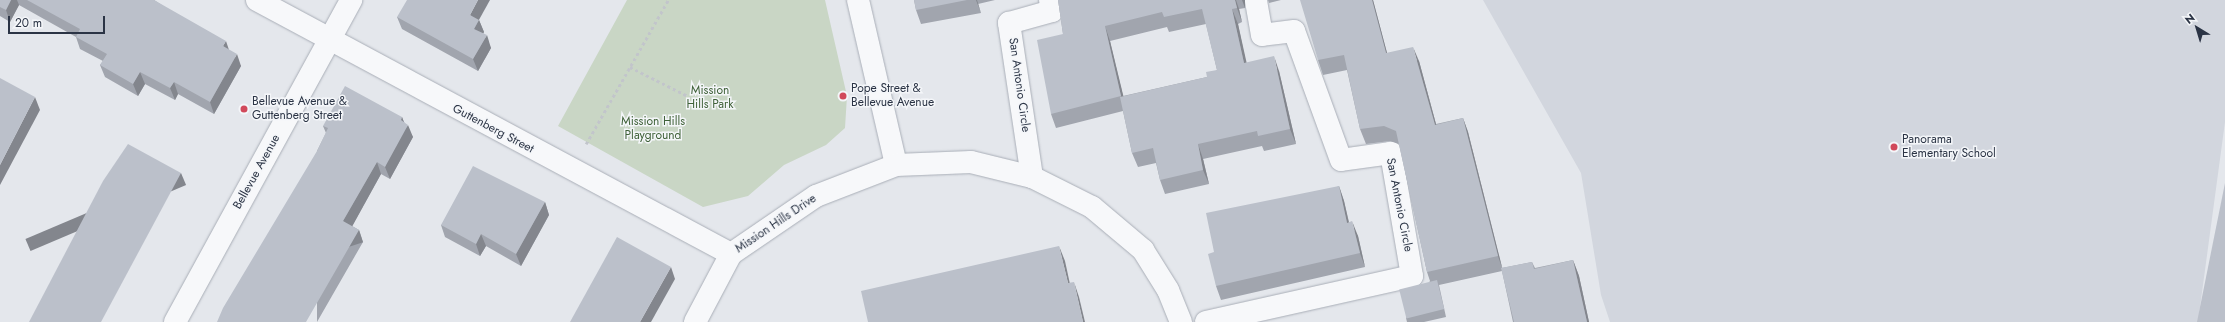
<!DOCTYPE html>
<style>
body{margin:0}
#map{position:relative;width:2225px;height:322px;overflow:hidden;background:#e4e7ec;font-family:Jost,sans-serif}
div>[style]{position:absolute}
.built>*{inset:0;background:#d2d6de}
.green>*{inset:0;background:#c9d6c5}
.path>*{height:2.5px;margin-top:-1.25px;transform-origin:0;background:repeating-linear-gradient(90deg,#c2c5cb 0 3px,transparent 0 6px)}
.roads{filter:drop-shadow(0 0 1px #a9aeb7) drop-shadow(0 0 1px #a9aeb7)}
.minor>*{height:22px;margin:-11px;padding:0 11px;transform-origin:11px;border-radius:11px;background:#f7f8fa}
.wall>*{inset:0;background:#a1a5ae}
.shaded-wall>*{inset:0;background:#83868d;transform-origin:0 0}
.building>*{inset:0;background:#bbc0ca;transform-origin:0 0}
.dots>*{width:11px;height:11px;translate:-50% -50%;box-sizing:border-box;border:2px solid #f4f6f9;border-radius:50%}
span{translate:-50% -50%;white-space:nowrap;text-align:center;line-height:1.15;-webkit-text-stroke:3px #f4f6f9;paint-order:stroke}
.street-label{font-size:12px;color:#2b3445}
.poi-label{font-size:12px;color:#2b3445}
.left{translate:0 -50%;text-align:left}
.park-label{font-size:12px;color:#3f6138}
.north{position:absolute;left:2177px;top:8px;width:40px;height:40px;-webkit-text-stroke:3px #f4f6f9;paint-order:stroke;rotate:322deg;font-size:11px;font-weight:700;line-height:16px;text-align:center;color:#2b3445}
.north::after{content:'';display:block;margin:auto;width:14px;height:18px;background:#2b3445;clip-path:polygon(50% 0,100% 100%,50% 72%,0 100%)}
.scale{position:absolute;left:8px;top:16px;width:97px;height:18px;box-sizing:border-box;border:2px solid #2b3445;border-top:0;padding-left:5px;font-size:12px;line-height:14px;white-space:nowrap;color:#2b3445;-webkit-text-stroke:3px #f4f6f9;paint-order:stroke}
</style>
<div id="map">
<div class="built">
<i style="clip-path:polygon(1483px 0,2225px 0,2225px 122px,2198px 322px,1610px 322px,1601px 295px,1581px 173px)"></i>
</div>
<div class="green">
<i style="clip-path:polygon(627px 0,825px 0,847px 96px,845px 128px,826px 145px,784px 165px,748px 196px,703px 207px,558px 126px)"></i>
</div>
<div class="path">
<i style="left:630px;top:67px;width:65px;rotate:26.6deg"></i>
<i style="left:586px;top:144px;width:166px;rotate:-60.3deg"></i>
</div>
<div class="roads">
<div class="minor">
<i style="left:257px;top:0;width:538px;rotate:28.19deg"></i>
<i style="left:858px;top:0;width:169px;rotate:77deg"></i>
<i style="left:1032px;top:177px;width:156px;rotate:-98.5deg"></i>
<i style="left:1009px;top:23px;width:45px;rotate:-15.6deg"></i>
<i style="left:1052px;top:11px;width:11px;rotate:-100deg"></i>
<i style="left:175px;top:322px;width:367px;rotate:-61.3deg"></i>
<i style="left:695px;top:322px;width:77px;rotate:-62.1deg"></i>
<i style="left:731px;top:254px;width:103px;rotate:-34.3deg"></i>
<i style="left:816px;top:196px;width:86px;rotate:-21.2deg"></i>
<i style="left:896px;top:165px;width:75px;rotate:-2.3deg"></i>
<i style="left:971px;top:162px;width:63px;rotate:13.8deg"></i>
<i style="left:1032px;top:177px;width:67px;rotate:26.6deg"></i>
<i style="left:1092px;top:207px;width:67px;rotate:40.1deg"></i>
<i style="left:1143px;top:250px;width:47px;rotate:58deg"></i>
<i style="left:1168px;top:290px;width:35px;rotate:68deg"></i>
<i style="left:1206px;top:322px;width:211px;rotate:-12.6deg"></i>
<i style="left:1412px;top:276px;width:125px;rotate:-99.7deg"></i>
<i style="left:1391px;top:153px;width:50px;rotate:172deg"></i>
<i style="left:1341px;top:160px;width:137px;rotate:-110deg"></i>
<i style="left:1294px;top:31px;width:32px;rotate:173deg"></i>
<i style="left:1262px;top:35px;width:36px;rotate:-100deg"></i>
</div>
</div>
<div class="wall">
<i style="clip-path:polygon(0 0,154px 0,228px 49px,241px 66px,214px 114px,178px 94px,175px 100px,145px 84px,138px 96px,105px 77px,100px 65px,103px 61px,80px 49px,76px 37px,19px 5px,10px 22px,0 16px)"></i>
<i style="clip-path:polygon(914px 0,995px 0,978px 4px,981px 13px,921px 24px,916px 10px)"></i>
<i style="clip-path:polygon(evenodd,1058px 0,1245px 0,1245px 8px,1239px 9px,1242px 22px,1238px 24px,1246px 63px,1279px 71px,1296px 144px,1264px 151px,1262px 146px,1203px 159px,1209px 184px,1165px 194px,1160px 180px,1156px 163px,1138px 167px,1132px 153px,1123px 111px,1056px 128px,1051px 114px,1063px 34px,1058px 0,1206px 24px,1217px 70px,1207px 77px,1123px 96px,1110px 41px,1167px 27px,1169px 32px,1206px 24px)"></i>
<i style="clip-path:polygon(1268px 0,1281px 0,1269px 3px)"></i>
<i style="clip-path:polygon(1373px 0,1387px 53px,1419px 61px,1436px 124px,1463px 118px,1468px 132px,1502px 268px,1532px 262px,1535px 268px,1573px 260px,1579px 276px,1589px 322px,1513px 322px,1502px 271px,1439px 285px,1446px 317px,1424px 322px,1407px 322px,1406px 318px,1430px 281px,1427px 272px,1399px 144px,1390px 141px,1366px 144px,1360px 129px,1347px 70px,1323px 75px,1318px 60px)"></i>
<i style="clip-path:polygon(397px 17px,479px 20px,484px 32px,483px 33px,491px 48px,478px 71px,402px 29px)"></i>
<i style="clip-path:polygon(402px 117px,404px 122px,413px 137px,390px 179px,381px 174px,352px 226px,359px 230px,363px 242px,317px 322px,317px 151px,326px 133px,323px 126px)"></i>
<i style="clip-path:polygon(1339px 186px,1344px 201px,1349px 222px,1358px 236px,1365px 267px,1221px 300px,1216px 286px,1214px 252px)"></i>
<i style="clip-path:polygon(545px 202px,549px 215px,521px 266px,486px 246px,480px 256px,445px 237px,441px 225px)"></i>
</div>
<div class="shaded-wall">
<i style="clip-path:polygon(11px 0,17px 0,19px 5px,10px 22px,6px 10px)"></i>
<i style="clip-path:polygon(478px 0,490px 0,475px 27px,470px 15px)"></i>
<i style="clip-path:polygon(976px 0,977px 0,981px 13px)"></i>
<i style="clip-path:polygon(1235px 0,1236px 0,1239px 9px,1242px 22px,1237px 8px)"></i>
<i style="clip-path:polygon(1242px 0,1245px 0,1245px 8px)"></i>
<i style="clip-path:polygon(1372px 0,1373px 0,1391px 68px,1386px 53px)"></i>
<i style="clip-path:polygon(1232px 9px,1238px 24px,1250px 78px,1244px 63px)"></i>
<i style="clip-path:polygon(479px 20px,484px 32px,479px 41px,474px 29px)"></i>
<i style="clip-path:polygon(1105px 26px,1110px 41px,1127px 111px,1121px 96px)"></i>
<i style="clip-path:polygon(487px 35px,491px 48px,478px 71px,473px 59px)"></i>
<i style="clip-path:polygon(226px 41px,230px 53px,223px 46px)"></i>
<i style="clip-path:polygon(1413px 47px,1419px 61px,1440px 139px,1435px 125px)"></i>
<i style="clip-path:polygon(237px 54px,241px 66px,214px 114px,210px 102px)"></i>
<i style="clip-path:polygon(1274px 56px,1279px 71px,1296px 144px,1290px 129px)"></i>
<i style="clip-path:polygon(140px 72px,145px 84px,138px 96px,133px 84px)"></i>
<i style="clip-path:polygon(174px 82px,178px 94px,175px 100px,170px 88px)"></i>
<i style="clip-path:polygon(35px 97px,40px 110px,0 185px,0 165px)"></i>
<i style="clip-path:polygon(402px 117px,406px 128px,408px 125px,413px 137px,390px 179px,385px 167px,401px 120px)"></i>
<i style="clip-path:polygon(1463px 118px,1468px 132px,1503px 271px,1498px 256px)"></i>
<i style="clip-path:polygon(1198px 144px,1203px 159px,1209px 184px,1203px 170px)"></i>
<i style="clip-path:polygon(377px 162px,381px 174px,348px 234px,343px 221px)"></i>
<i style="left:181px;top:173px;width:13px;height:169px;rotate:67deg"></i>
<i style="clip-path:polygon(1339px 186px,1344px 201px,1352px 237px,1347px 223px)"></i>
<i style="clip-path:polygon(545px 202px,549px 215px,521px 266px,516px 254px)"></i>
<i style="clip-path:polygon(1352px 221px,1358px 236px,1365px 267px,1360px 253px)"></i>
<i style="left:359px;top:230px;width:13px;height:106px;rotate:72deg"></i>
<i style="clip-path:polygon(481px 234px,486px 246px,480px 256px,476px 244px)"></i>
<i style="clip-path:polygon(1059px 246px,1065px 261px,1073px 298px,1068px 283px)"></i>
<i style="clip-path:polygon(1573px 260px,1579px 276px,1589px 322px,1587px 322px)"></i>
<i style="clip-path:polygon(671px 267px,675px 279px,651px 322px,640px 322px)"></i>
<i style="clip-path:polygon(1074px 282px,1079px 297px,1085px 322px,1083px 322px)"></i>
</div>
<div class="building">
<i style="clip-path:polygon(0 0,11px 0,6px 10px,0 7px)"></i>
<i style="clip-path:polygon(27px 0,154px 0,226px 41px,223px 46px,237px 54px,210px 102px,174px 82px,170px 88px,140px 72px,133px 84px,100px 65px,107px 54px,76px 37px,80px 29px)"></i>
<i style="clip-path:polygon(407px 0,478px 0,470px 15px,479px 20px,474px 29px,487px 35px,473px 59px,397px 17px)"></i>
<i style="clip-path:polygon(914px 0,967px 0,916px 10px)"></i>
<i style="clip-path:polygon(1058px 0,1235px 0,1237px 8px,1232px 9px,1244px 63px,1274px 56px,1290px 129px,1258px 136px,1257px 131px,1198px 144px,1203px 170px,1160px 180px,1153px 148px,1132px 153px,1120px 97px,1207px 77px,1206px 72px,1217px 70px,1202px 9px,1164px 17px,1162px 12px,1105px 26px,1121px 96px,1051px 114px,1037px 40px,1063px 34px)"></i>
<i style="clip-path:polygon(1300px 0,1372px 0,1386px 53px,1413px 47px,1435px 125px,1463px 118px,1498px 256px,1427px 272px,1396px 131px,1384px 126px,1360px 129px,1344px 55px,1318px 60px)"></i>
<i style="clip-path:polygon(0 78px,35px 97px,0 165px)"></i>
<i style="clip-path:polygon(345px 86px,402px 117px,401px 120px,408px 125px,385px 167px,377px 162px,343px 221px,359px 230px,306px 322px,217px 322px,223px 308px,317px 151px,328px 128px,323px 126px)"></i>
<i style="clip-path:polygon(128px 144px,181px 173px,101px 322px,29px 322px,103px 181px)"></i>
<i style="clip-path:polygon(473px 166px,545px 202px,516px 254px,481px 234px,476px 244px,441px 225px)"></i>
<i style="clip-path:polygon(2225px 183px,2225px 322px,2197px 322px)"></i>
<i style="clip-path:polygon(1339px 186px,1347px 223px,1352px 221px,1360px 253px,1216px 286px,1208px 254px,1214px 252px,1206px 213px)"></i>
<i style="clip-path:polygon(617px 237px,671px 267px,640px 322px,570px 322px)"></i>
<i style="clip-path:polygon(1059px 246px,1068px 283px,1074px 282px,1083px 322px,868px 322px,861px 291px)"></i>
<i style="clip-path:polygon(1573px 260px,1587px 322px,1514px 322px,1501px 268px,1532px 262px,1534px 269px)"></i>
<i style="left:1437px;top:280px;width:30px;height:39px;rotate:76deg"></i>
</div>
<div class="dots">
<i style="left:843px;top:96px;background:#d1495b"></i>
<i style="left:244px;top:109px;background:#d1495b"></i>
<i style="left:1894px;top:147px;background:#d1495b"></i>
</div>
<div class="street-label">
<span style="left:1019px;top:85px;rotate:82deg">San Antonio Circle</span>
<span style="left:493px;top:129px;rotate:28deg">Guttenberg Street</span>
<span style="left:257px;top:172px;rotate:-61deg">Bellevue Avenue</span>
<span style="left:1399px;top:205px;rotate:79deg">San Antonio Circle</span>
<span style="left:776px;top:224px;rotate:-34deg">Mission Hills Drive</span>
</div>
<div class="poi-label">
<span class="left" style="left:851px;top:96px">Pope Street &amp;<br>Bellevue Avenue</span>
<span class="left" style="left:252px;top:109px">Bellevue Avenue &amp;<br>Guttenberg Street</span>
<span class="left" style="left:1902px;top:147px">Panorama<br>Elementary School</span>
</div>
<div class="park-label">
<span style="left:710px;top:98px">Mission<br>Hills Park</span>
<span style="left:653px;top:129px">Mission Hills<br>Playground</span>
</div>
<div class="north">N</div>
<div class="scale">20 m</div>
</div>
